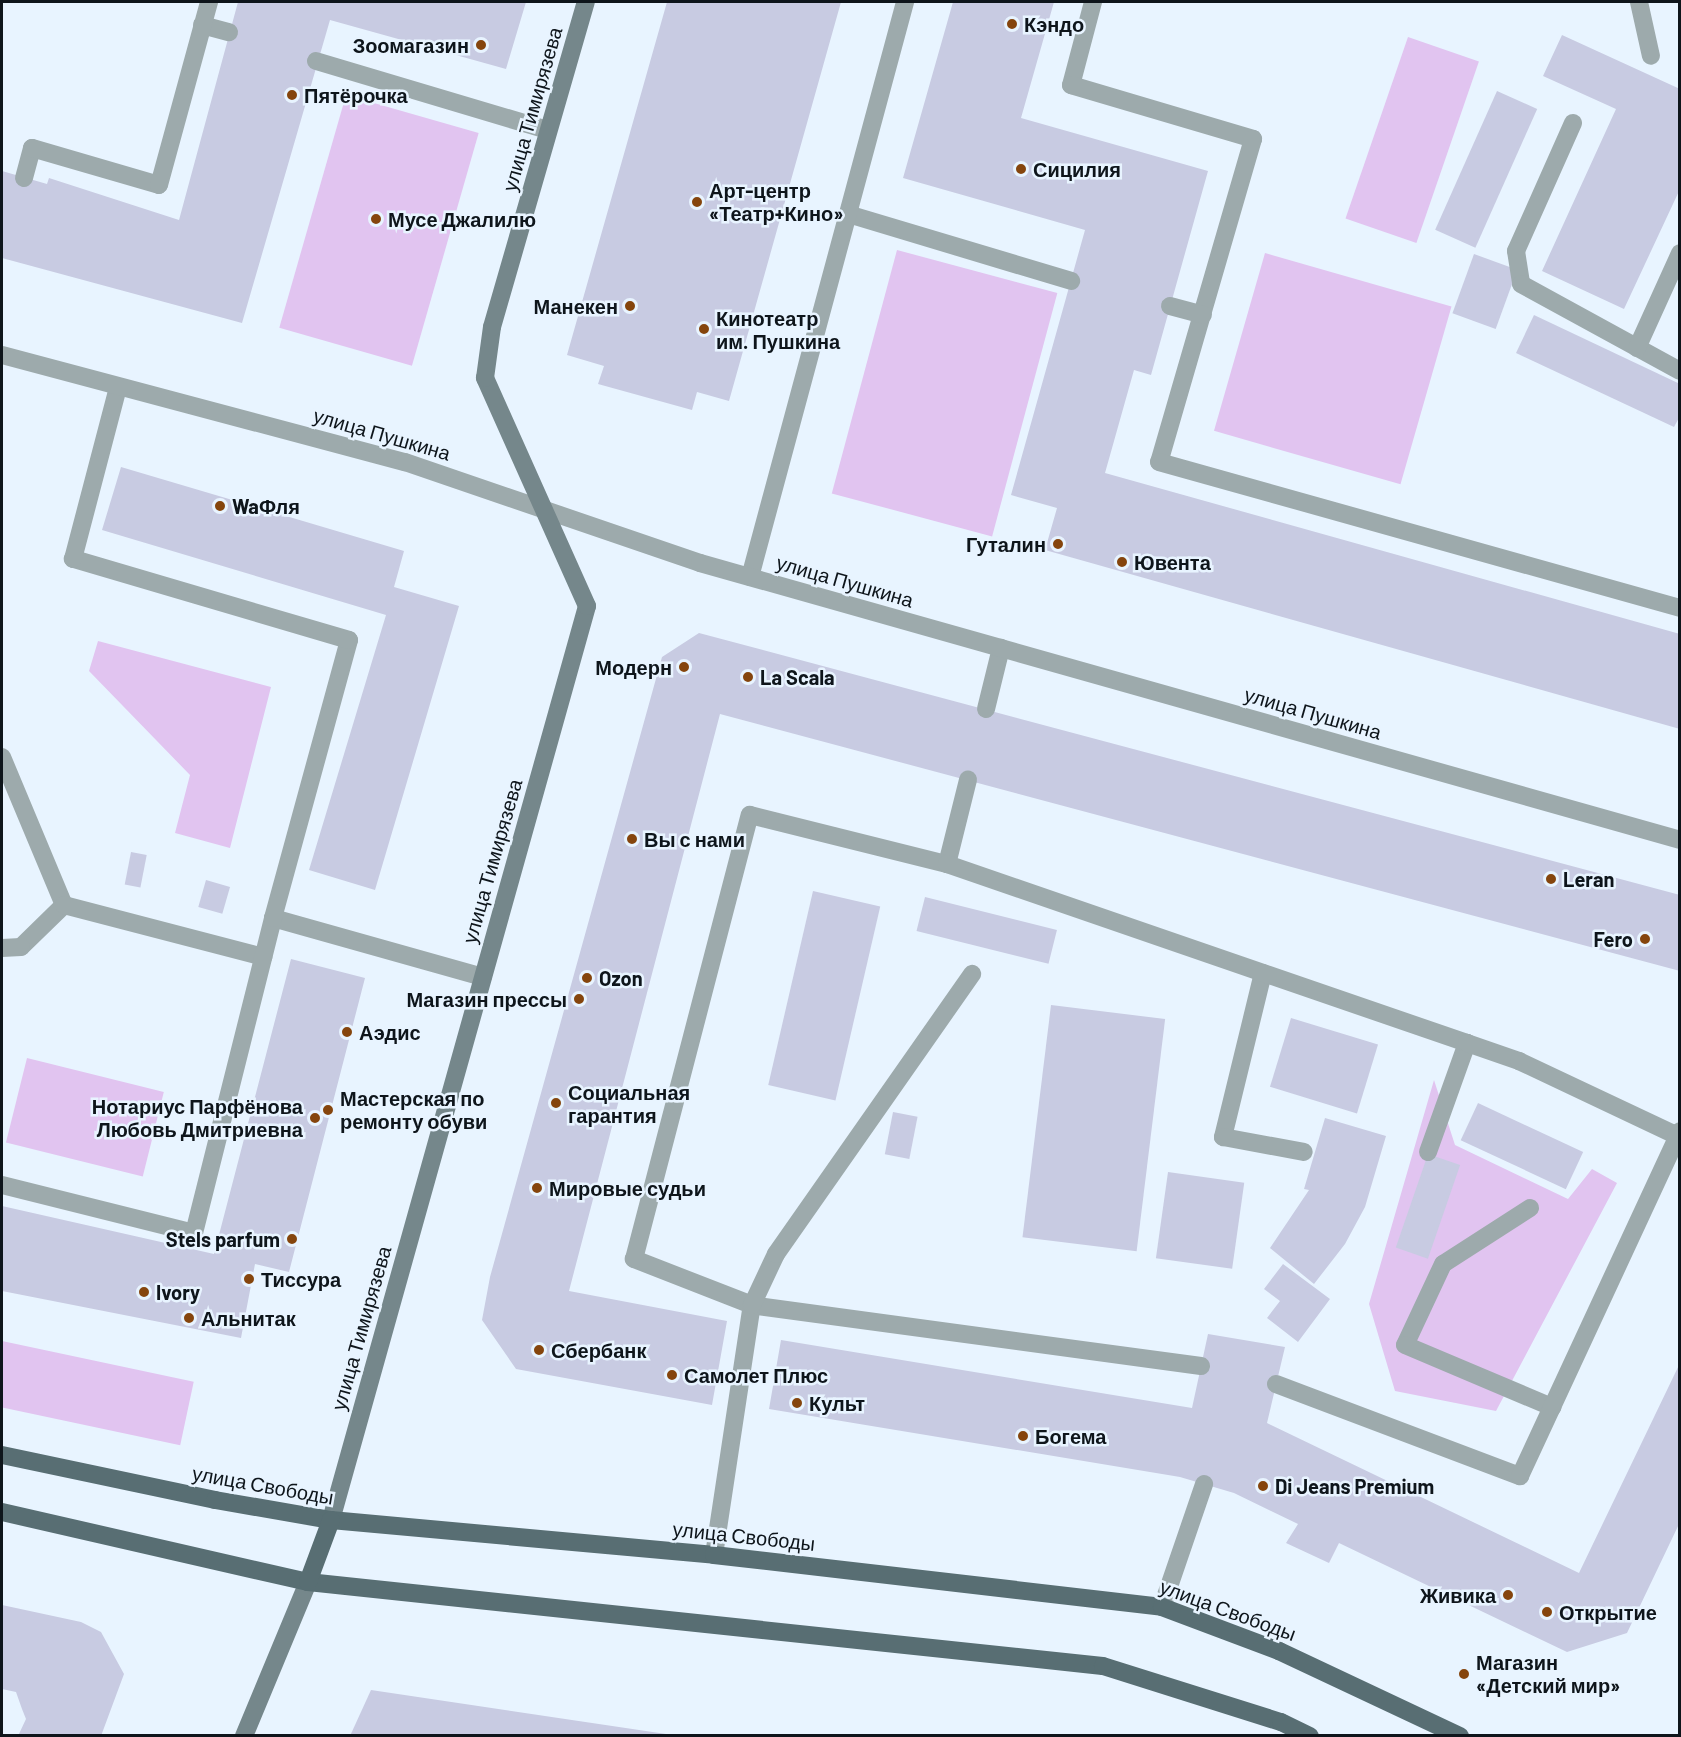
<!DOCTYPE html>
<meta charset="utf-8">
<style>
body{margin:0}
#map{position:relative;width:1681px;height:1737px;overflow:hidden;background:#e8f4ff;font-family:Barlow,sans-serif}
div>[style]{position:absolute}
.green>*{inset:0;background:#e1c4f0;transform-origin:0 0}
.building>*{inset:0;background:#c8cbe2;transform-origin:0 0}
.lane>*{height:18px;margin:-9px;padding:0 9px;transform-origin:9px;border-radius:9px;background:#9daaac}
.street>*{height:18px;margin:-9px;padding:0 9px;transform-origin:9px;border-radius:9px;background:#9daaac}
.secondary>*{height:18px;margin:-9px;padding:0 9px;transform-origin:9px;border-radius:9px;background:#75878b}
.primary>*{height:18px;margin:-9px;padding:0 9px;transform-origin:9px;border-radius:9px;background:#586e73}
.dots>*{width:16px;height:16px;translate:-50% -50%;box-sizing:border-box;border:3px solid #e8f4ff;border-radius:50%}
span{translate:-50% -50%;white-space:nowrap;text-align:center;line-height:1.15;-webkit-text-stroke:5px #e8f4ff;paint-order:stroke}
.poi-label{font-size:20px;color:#0e151b;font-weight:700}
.left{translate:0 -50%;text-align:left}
.right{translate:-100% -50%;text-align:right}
.street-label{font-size:20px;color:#0e151b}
.frame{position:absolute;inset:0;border:3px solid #0e151b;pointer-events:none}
</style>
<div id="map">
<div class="green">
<i style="left:1408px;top:37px;width:75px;height:192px;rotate:19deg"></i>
<i style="left:346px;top:95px;width:138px;height:242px;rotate:16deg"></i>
<i style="left:897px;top:250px;width:166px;height:252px;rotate:15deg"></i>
<i style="left:1265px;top:253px;width:194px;height:185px;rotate:16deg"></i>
<i style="clip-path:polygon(98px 641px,271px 687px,230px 848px,175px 833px,190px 775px,89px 671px)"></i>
<i style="left:27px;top:1058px;width:141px;height:87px;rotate:14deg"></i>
<i style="clip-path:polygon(1434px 1080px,1455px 1145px,1568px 1199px,1592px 1169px,1617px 1183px,1496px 1411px,1395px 1391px,1369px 1304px)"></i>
<i style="left:2px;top:1341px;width:196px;height:65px;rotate:12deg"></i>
</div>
<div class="building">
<i style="clip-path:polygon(238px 2px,526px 2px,506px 69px,330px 20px,242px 323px,2px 258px,2px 171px,47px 184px,49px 178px,179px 220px)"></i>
<i style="clip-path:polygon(667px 2px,841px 2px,729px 401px,697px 392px,692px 410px,598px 384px,604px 366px,567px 355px)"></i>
<i style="clip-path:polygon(953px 2px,1054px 2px,1021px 118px,1208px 171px,1151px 375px,1134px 370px,1105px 473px,1680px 634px,1680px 729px,1045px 550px,1057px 508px,1011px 495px,1085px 230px,903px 178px)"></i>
<i style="clip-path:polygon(1562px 35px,1680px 89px,1680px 189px,1624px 309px,1542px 271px,1616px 109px,1543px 76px)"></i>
<i style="left:1497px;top:91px;width:44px;height:152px;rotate:24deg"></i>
<i style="left:1474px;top:254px;width:46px;height:63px;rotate:20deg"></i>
<i style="clip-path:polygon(1534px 315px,1680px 384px,1680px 416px,1674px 427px,1516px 353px)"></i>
<i style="clip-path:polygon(121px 467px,404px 551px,394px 587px,459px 606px,375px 890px,309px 870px,386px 615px,102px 530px)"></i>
<i style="clip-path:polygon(699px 633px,1680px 895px,1680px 971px,720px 714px,569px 1291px,727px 1321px,712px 1405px,516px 1369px,482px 1320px,490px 1277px,662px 657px)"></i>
<i style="left:131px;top:852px;width:16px;height:33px;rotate:11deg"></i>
<i style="left:206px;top:880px;width:25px;height:28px;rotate:16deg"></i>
<i style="left:813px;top:891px;width:69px;height:199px;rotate:13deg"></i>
<i style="left:925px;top:897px;width:136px;height:35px;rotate:14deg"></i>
<i style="clip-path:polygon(291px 959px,365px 978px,289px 1272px,255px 1264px,241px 1338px,2px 1291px,2px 1206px,214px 1254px)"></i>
<i style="left:1051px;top:1005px;width:115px;height:234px;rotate:7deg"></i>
<i style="left:1291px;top:1018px;width:91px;height:72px;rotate:17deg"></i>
<i style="left:1478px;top:1103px;width:116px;height:41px;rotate:25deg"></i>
<i style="left:893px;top:1112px;width:25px;height:43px;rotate:11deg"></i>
<i style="clip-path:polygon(1325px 1118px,1386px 1136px,1365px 1207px,1345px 1244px,1314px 1284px,1270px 1248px,1309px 1190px,1304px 1189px)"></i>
<i style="left:1428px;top:1154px;width:34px;height:99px;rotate:19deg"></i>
<i style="left:1168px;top:1172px;width:77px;height:87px;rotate:8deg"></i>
<i style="clip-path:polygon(1283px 1264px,1330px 1299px,1298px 1342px,1267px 1318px,1280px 1301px,1264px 1289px)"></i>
<i style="clip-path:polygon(1208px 1334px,1285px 1347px,1267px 1423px,1579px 1573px,1680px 1363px,1680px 1522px,1627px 1633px,1567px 1652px,1339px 1543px,1329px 1563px,1286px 1543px,1298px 1524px,1234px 1493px,1180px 1477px,769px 1409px,781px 1340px,1192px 1408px)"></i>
<i style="clip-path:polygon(2px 1605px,81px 1622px,101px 1632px,124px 1674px,101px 1736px,18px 1736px,26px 1719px,22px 1709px,16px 1692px,2px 1689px)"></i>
<i style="clip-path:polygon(371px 1690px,666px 1734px,666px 1736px,350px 1736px)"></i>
</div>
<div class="lane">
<i style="left:1093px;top:2px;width:86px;rotate:104.8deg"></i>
<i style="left:1071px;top:85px;width:190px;rotate:16.5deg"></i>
<i style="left:1253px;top:139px;width:336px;rotate:106.2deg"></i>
<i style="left:1159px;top:462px;width:541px;rotate:15.65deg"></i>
<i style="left:1639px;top:2px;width:55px;rotate:77.5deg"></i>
<i style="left:202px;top:25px;width:28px;rotate:15deg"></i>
<i style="left:316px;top:61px;width:242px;rotate:16.6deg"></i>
<i style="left:1573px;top:123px;width:140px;rotate:114deg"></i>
<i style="left:1516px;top:251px;width:33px;rotate:81deg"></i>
<i style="left:1521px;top:284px;width:181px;rotate:28.7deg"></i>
<i style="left:24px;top:178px;width:31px;rotate:-75deg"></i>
<i style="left:32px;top:148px;width:132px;rotate:16.2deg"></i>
<i style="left:159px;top:185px;width:190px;rotate:-74.7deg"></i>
<i style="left:848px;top:214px;width:233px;rotate:16.7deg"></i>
<i style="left:1170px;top:306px;width:34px;rotate:15deg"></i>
<i style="left:1637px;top:348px;width:104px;rotate:-65.6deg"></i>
<i style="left:750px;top:577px;width:596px;rotate:-74.91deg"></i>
<i style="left:986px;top:709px;width:63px;rotate:-76.2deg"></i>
<i style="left:2px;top:757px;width:160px;rotate:67.3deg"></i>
<i style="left:64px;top:905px;width:60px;rotate:135.7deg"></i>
<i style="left:21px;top:947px;width:19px;rotate:177deg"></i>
<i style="left:947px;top:864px;width:87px;rotate:-76deg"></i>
<i style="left:64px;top:905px;width:206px;rotate:14.6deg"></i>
<i style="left:273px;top:918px;width:218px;rotate:15.7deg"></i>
<i style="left:1263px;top:973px;width:169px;rotate:103.7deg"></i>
<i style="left:1223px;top:1137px;width:82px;rotate:10.5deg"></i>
<i style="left:1428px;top:1152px;width:116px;rotate:-70.3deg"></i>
<i style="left:2px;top:1185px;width:198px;rotate:14deg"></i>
<i style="left:194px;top:1233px;width:325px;rotate:-75.9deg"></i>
<i style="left:273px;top:918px;width:288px;rotate:-74.7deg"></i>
<i style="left:349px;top:640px;width:288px;rotate:-163.6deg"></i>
<i style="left:73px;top:559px;width:178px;rotate:-75.3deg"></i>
<i style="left:1530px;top:1208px;width:103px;rotate:147.2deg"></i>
<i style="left:1443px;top:1264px;width:89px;rotate:115.1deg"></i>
<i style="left:1405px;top:1345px;width:160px;rotate:22.9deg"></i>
<i style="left:1201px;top:1366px;width:453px;rotate:-172.3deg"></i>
<i style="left:752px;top:1305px;width:127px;rotate:-158.7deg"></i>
<i style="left:634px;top:1259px;width:459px;rotate:-75.4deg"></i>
<i style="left:750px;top:815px;width:203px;rotate:14deg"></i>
<i style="left:947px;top:864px;width:550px;rotate:19deg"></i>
<i style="left:1467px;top:1043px;width:55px;rotate:19.1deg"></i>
<i style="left:1519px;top:1061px;width:178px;rotate:25.3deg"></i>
<i style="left:1276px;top:1384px;width:261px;rotate:20.7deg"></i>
<i style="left:1520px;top:1476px;width:380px;rotate:-65.1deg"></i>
<i style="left:714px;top:1555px;width:253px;rotate:-81.4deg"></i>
<i style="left:752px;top:1305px;width:56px;rotate:-64.8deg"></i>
<i style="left:776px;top:1254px;width:342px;rotate:-55deg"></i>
<i style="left:1162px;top:1607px;width:130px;rotate:-71.1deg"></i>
</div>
<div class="street">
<i style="left:2px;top:355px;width:417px;rotate:14.9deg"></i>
<i style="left:405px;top:462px;width:312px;rotate:18.9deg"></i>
<i style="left:700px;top:563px;width:1018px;rotate:15.78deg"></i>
</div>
<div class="secondary">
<i style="left:331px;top:1520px;width:949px;rotate:-74.35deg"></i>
<i style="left:587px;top:606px;width:250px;rotate:-114.1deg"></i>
<i style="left:485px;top:378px;width:51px;rotate:-82.2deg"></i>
<i style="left:492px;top:327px;width:338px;rotate:-73.9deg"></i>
<i style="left:244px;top:1736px;width:167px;rotate:-67.4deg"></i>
</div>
<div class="primary">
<i style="left:2px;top:1455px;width:218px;rotate:11.9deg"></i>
<i style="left:215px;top:1500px;width:118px;rotate:9.8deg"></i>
<i style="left:331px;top:1520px;width:385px;rotate:5.2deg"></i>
<i style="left:714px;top:1555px;width:451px;rotate:6.6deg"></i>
<i style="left:1162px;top:1607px;width:125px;rotate:20.6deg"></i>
<i style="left:1279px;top:1651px;width:200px;rotate:25.2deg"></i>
<i style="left:2px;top:1512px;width:314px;rotate:12.9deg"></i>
<i style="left:308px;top:1582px;width:799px;rotate:6.03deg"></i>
<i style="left:1103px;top:1666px;width:187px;rotate:17.5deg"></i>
<i style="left:1281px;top:1722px;width:32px;rotate:26deg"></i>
<i style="left:308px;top:1582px;width:66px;rotate:-69.6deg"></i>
</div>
<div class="dots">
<i style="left:1012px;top:24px;background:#85450d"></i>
<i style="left:481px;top:45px;background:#85450d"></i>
<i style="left:292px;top:95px;background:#85450d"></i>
<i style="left:1021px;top:169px;background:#85450d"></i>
<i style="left:697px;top:202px;background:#85450d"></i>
<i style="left:376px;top:219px;background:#85450d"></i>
<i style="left:630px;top:306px;background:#85450d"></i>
<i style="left:704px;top:329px;background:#85450d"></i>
<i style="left:220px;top:506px;background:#85450d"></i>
<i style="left:1058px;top:544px;background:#85450d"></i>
<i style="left:1122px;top:562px;background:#85450d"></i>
<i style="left:684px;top:667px;background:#85450d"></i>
<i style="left:748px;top:677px;background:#85450d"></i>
<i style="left:632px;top:839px;background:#85450d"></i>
<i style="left:1551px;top:879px;background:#85450d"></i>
<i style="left:1645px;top:939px;background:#85450d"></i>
<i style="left:587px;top:978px;background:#85450d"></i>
<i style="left:579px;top:999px;background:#85450d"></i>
<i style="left:347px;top:1032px;background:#85450d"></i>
<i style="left:556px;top:1103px;background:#85450d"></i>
<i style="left:328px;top:1110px;background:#85450d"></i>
<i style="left:315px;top:1118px;background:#85450d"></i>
<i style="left:537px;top:1188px;background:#85450d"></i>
<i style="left:292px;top:1239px;background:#85450d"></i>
<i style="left:249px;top:1279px;background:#85450d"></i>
<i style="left:144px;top:1292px;background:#85450d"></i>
<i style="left:189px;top:1318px;background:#85450d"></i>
<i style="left:539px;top:1350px;background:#85450d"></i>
<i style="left:672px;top:1375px;background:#85450d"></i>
<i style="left:797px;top:1403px;background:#85450d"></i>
<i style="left:1023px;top:1436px;background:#85450d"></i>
<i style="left:1263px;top:1486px;background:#85450d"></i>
<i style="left:1508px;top:1595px;background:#85450d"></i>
<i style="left:1547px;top:1612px;background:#85450d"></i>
<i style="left:1464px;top:1674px;background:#85450d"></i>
</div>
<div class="poi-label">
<span class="left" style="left:1024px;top:24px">Кэндо</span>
<span class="right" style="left:469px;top:45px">Зоомагазин</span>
<span class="left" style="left:304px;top:95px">Пятёрочка</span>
<span class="left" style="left:1033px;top:169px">Сицилия</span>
<span class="left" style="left:709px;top:202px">Арт-центр<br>«Театр+Кино»</span>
<span class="left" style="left:388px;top:219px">Мусе Джалилю</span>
<span class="right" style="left:618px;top:306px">Манекен</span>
<span class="left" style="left:716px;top:330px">Кинотеатр<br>им. Пушкина</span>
<span class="left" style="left:232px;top:506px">WaФля</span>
<span class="right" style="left:1046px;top:544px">Гуталин</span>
<span class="left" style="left:1134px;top:562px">Ювента</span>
<span class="right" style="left:672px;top:667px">Модерн</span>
<span class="left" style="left:760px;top:677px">La Scala</span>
<span class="left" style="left:644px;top:839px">Вы с нами</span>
<span class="left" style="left:1563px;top:879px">Leran</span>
<span class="right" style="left:1633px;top:939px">Fero</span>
<span class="left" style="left:599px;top:978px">Ozon</span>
<span class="right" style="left:567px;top:999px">Магазин прессы</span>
<span class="left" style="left:359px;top:1032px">Аэдис</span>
<span class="left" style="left:568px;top:1104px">Социальная<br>гарантия</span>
<span class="left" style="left:340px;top:1110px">Мастерская по<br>ремонту обуви</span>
<span class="right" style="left:303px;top:1118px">Нотариус Парфёнова<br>Любовь Дмитриевна</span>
<span class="left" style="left:549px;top:1188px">Мировые судьи</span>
<span class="right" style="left:280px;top:1239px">Stels parfum</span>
<span class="left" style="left:261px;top:1279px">Тиссура</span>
<span class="left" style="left:156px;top:1292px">Ivory</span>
<span class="left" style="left:201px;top:1318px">Альнитак</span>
<span class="left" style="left:551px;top:1350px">Сбербанк</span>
<span class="left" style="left:684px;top:1375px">Самолет Плюс</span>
<span class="left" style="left:809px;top:1403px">Культ</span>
<span class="left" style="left:1035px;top:1436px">Богема</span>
<span class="left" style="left:1275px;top:1486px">Di Jeans Premium</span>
<span class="right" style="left:1496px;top:1595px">Живика</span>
<span class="left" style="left:1559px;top:1612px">Открытие</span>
<span class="left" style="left:1476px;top:1674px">Магазин<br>«Детский мир»</span>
</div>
<div class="street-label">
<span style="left:532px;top:109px;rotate:-74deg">улица Тимирязева</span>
<span style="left:382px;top:434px;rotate:16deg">улица Пушкина</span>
<span style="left:845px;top:581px;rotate:16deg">улица Пушкина</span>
<span style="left:1313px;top:713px;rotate:16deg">улица Пушкина</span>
<span style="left:492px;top:861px;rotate:-74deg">улица Тимирязева</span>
<span style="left:361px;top:1328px;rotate:-74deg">улица Тимирязева</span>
<span style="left:263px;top:1485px;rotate:10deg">улица Свободы</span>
<span style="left:744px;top:1536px;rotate:6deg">улица Свободы</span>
<span style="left:1228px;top:1610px;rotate:20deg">улица Свободы</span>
</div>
<div class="frame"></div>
</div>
